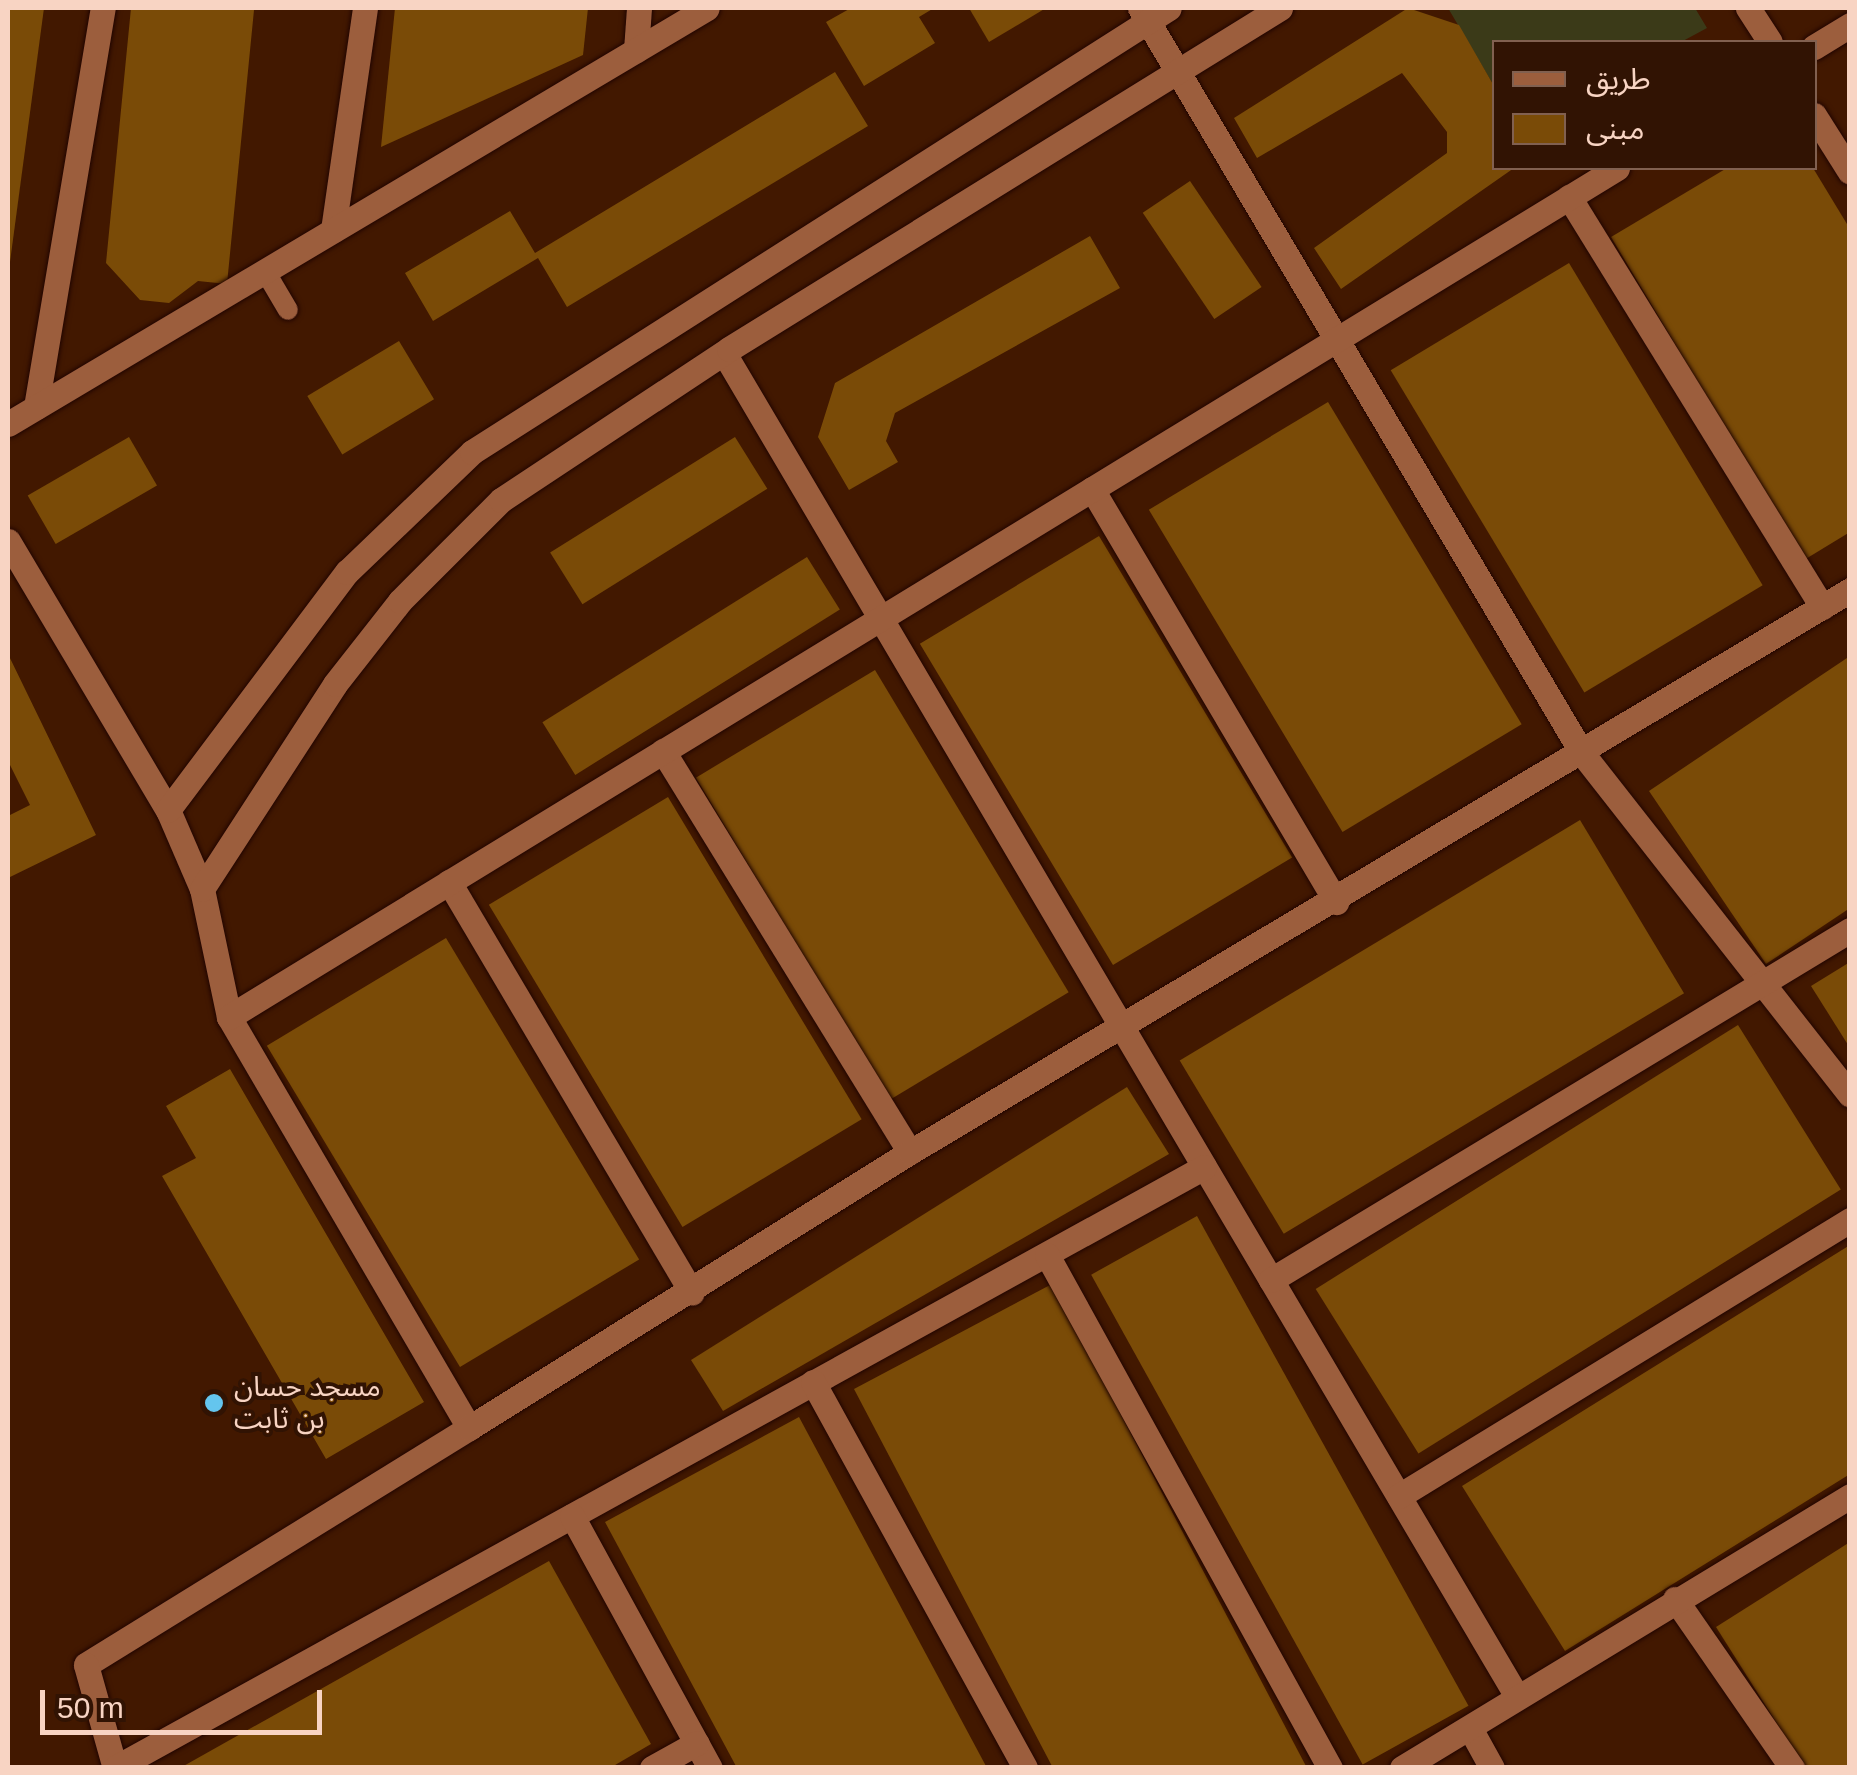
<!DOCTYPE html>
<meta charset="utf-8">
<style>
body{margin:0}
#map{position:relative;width:1857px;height:1775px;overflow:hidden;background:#421800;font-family:Arial,"Noto Sans Arabic",sans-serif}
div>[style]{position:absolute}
.green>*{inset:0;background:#3b3a18}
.building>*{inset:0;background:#7a4b07;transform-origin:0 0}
.roads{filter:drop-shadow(0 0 2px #210500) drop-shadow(0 0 2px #210500)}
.service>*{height:20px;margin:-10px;padding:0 10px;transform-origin:10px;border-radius:10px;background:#9c5e3d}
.minor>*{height:25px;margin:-12.5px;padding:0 12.5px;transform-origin:12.5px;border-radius:12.5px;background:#9c5e3d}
.tertiary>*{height:25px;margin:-12.5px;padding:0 12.5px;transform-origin:12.5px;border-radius:12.5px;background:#9c5e3d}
.dots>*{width:28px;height:28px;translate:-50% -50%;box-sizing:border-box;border:5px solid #311303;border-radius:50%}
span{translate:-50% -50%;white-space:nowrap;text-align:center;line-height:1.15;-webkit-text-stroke:8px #311303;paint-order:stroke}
.poi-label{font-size:28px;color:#f8d4c3}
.left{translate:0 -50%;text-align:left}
.frame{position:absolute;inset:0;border:10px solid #f8d4c3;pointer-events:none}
.legend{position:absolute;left:1492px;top:40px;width:325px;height:130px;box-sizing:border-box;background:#311303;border:2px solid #816050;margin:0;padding:12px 18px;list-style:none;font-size:30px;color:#f8d4c3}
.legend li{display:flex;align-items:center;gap:20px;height:50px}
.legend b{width:50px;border:2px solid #816050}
.scale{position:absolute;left:40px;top:1690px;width:282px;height:45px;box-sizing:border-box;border:5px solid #f8d4c3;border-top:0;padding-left:12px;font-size:30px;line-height:35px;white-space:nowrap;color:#f8d4c3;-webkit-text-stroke:8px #311303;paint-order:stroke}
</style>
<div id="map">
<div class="green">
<i style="clip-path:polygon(1448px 8px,1695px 8px,1707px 28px,1681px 42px,1494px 42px,1494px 86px)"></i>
</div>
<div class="building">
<i style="clip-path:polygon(8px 8px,44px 8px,10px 262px,8px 262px)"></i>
<i style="clip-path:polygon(131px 8px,254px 10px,227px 284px,198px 281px,169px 303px,140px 300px,106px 263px)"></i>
<i style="clip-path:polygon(395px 8px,588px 8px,583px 55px,381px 147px)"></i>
<i style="clip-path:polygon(851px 8px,934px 8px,919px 17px,935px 43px,864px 86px,826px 22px)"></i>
<i style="clip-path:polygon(969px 8px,1046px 8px,989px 42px)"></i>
<i style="clip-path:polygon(1408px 8px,1459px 25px,1494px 86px,1494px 168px,1514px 168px,1341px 289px,1314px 248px,1447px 153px,1447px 132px,1402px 73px,1257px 158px,1234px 118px)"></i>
<i style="clip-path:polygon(835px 72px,868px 126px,567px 307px,538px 258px,433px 321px,405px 273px,510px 211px,535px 253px)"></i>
<i style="clip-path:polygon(1727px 168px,1813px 168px,1850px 229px,1850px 532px,1804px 560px,1611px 237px)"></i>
<i style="left:1190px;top:181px;width:128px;height:57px;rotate:56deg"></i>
<i style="clip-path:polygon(1090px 236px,1120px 288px,895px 413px,886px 441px,898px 462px,849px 490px,818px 437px,835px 383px)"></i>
<i style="left:1569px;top:263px;width:376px;height:208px;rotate:59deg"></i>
<i style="left:399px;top:341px;width:68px;height:107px;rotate:59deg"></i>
<i style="left:1328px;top:402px;width:376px;height:209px;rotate:59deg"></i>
<i style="left:129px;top:437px;width:56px;height:117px;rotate:60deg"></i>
<i style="left:735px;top:437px;width:61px;height:218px;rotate:58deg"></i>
<i style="left:1099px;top:536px;width:375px;height:209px;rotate:59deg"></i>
<i style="left:807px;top:557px;width:62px;height:312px;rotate:58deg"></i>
<i style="clip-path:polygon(8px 654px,96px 835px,8px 878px,8px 816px,30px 805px,8px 761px)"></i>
<i style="clip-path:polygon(1850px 656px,1850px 908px,1766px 964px,1649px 791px)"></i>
<i style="left:875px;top:670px;width:376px;height:209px;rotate:59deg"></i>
<i style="left:668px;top:797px;width:376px;height:209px;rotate:59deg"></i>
<i style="left:1580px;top:820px;width:202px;height:467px;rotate:59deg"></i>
<i style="left:446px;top:938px;width:375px;height:209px;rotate:59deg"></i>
<i style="clip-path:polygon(1850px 962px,1850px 1048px,1811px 986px)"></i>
<i style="left:1738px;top:1025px;width:194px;height:498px;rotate:58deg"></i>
<i style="clip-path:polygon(230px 1069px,424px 1402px,326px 1459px,162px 1176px,196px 1158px,166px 1106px)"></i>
<i style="clip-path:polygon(1127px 1087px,1169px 1154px,723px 1411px,691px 1360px)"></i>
<i style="left:1197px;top:1216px;width:560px;height:121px;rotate:61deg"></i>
<i style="clip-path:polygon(1850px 1245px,1850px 1474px,1565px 1651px,1462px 1486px)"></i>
<i style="clip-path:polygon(1052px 1284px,1307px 1768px,1053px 1768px,854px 1389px)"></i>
<i style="clip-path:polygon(799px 1417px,987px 1768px,737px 1768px,605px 1522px)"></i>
<i style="clip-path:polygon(1850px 1542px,1850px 1768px,1805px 1768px,1716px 1627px)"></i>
<i style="clip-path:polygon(549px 1561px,651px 1744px,610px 1768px,180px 1768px)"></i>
</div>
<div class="roads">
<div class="service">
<i style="left:265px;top:271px;width:45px;rotate:59.5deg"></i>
</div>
<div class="minor">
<i style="left:1140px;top:8px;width:866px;rotate:59.32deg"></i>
<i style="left:1582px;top:753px;width:434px;rotate:51.9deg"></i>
<i style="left:1748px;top:8px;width:40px;rotate:57.1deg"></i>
<i style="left:1814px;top:47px;width:42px;rotate:-31.4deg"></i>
<i style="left:636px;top:50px;width:42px;rotate:-85.9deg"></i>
<i style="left:1814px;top:115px;width:67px;rotate:57.7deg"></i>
<i style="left:1569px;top:197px;width:482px;rotate:58.3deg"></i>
<i style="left:333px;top:230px;width:224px;rotate:-81.8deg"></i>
<i style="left:724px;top:353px;width:1556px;rotate:59.45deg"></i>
<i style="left:36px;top:407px;width:405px;rotate:-80.5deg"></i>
<i style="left:8px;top:424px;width:813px;rotate:-30.76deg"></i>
<i style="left:1092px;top:489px;width:480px;rotate:59.4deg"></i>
<i style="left:8px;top:541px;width:313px;rotate:59.3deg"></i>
<i style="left:168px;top:810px;width:86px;rotate:66.7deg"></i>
<i style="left:202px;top:889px;width:131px;rotate:78.1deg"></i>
<i style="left:229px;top:1017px;width:476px;rotate:59.7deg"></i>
<i style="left:469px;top:1428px;width:450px;rotate:148.3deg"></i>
<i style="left:86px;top:1665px;width:107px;rotate:74.3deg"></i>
<i style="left:115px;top:1768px;width:1244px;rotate:-28.89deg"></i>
<i style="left:663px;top:751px;width:471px;rotate:58.4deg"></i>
<i style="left:449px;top:882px;width:477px;rotate:59.4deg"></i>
<i style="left:229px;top:1017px;width:1627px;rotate:-31.45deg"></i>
<i style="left:1047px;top:1255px;width:586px;rotate:61.12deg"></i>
<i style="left:1271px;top:1280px;width:677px;rotate:-31.15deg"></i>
<i style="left:813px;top:1382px;width:440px;rotate:61.2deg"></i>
<i style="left:1399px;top:1496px;width:529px;rotate:-31.47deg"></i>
<i style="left:572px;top:1516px;width:287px;rotate:61.3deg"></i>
<i style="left:1675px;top:1599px;width:206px;rotate:55.3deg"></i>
<i style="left:1471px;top:1730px;width:43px;rotate:61.1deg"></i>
<i style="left:652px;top:1768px;width:51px;rotate:-29.1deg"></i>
<i style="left:1402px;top:1768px;width:524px;rotate:-31.26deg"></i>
</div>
<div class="tertiary">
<i style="left:168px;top:810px;width:298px;rotate:-53.1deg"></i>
<i style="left:347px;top:572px;width:173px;rotate:-43.8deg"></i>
<i style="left:472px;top:452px;width:826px;rotate:-32.5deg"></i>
<i style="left:202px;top:889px;width:244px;rotate:-57deg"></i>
<i style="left:335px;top:684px;width:105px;rotate:-51.9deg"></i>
<i style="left:400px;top:601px;width:143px;rotate:-45deg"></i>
<i style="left:501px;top:500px;width:273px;rotate:-33.5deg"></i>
<i style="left:729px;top:349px;width:648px;rotate:-31.75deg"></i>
<i style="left:469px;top:1428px;width:520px;rotate:-32.04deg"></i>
<i style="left:910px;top:1152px;width:1095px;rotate:-30.87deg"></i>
</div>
</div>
<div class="dots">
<i style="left:214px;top:1403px;background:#64c5ee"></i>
</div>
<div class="poi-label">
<span class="left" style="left:234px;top:1403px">مسجد حسان<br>بن ثابت</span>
</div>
<div class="frame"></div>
<ul class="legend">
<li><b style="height:12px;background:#9c5e3d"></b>طريق</li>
<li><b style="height:28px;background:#7a4b07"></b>مبنى</li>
</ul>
<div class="scale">50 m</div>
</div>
